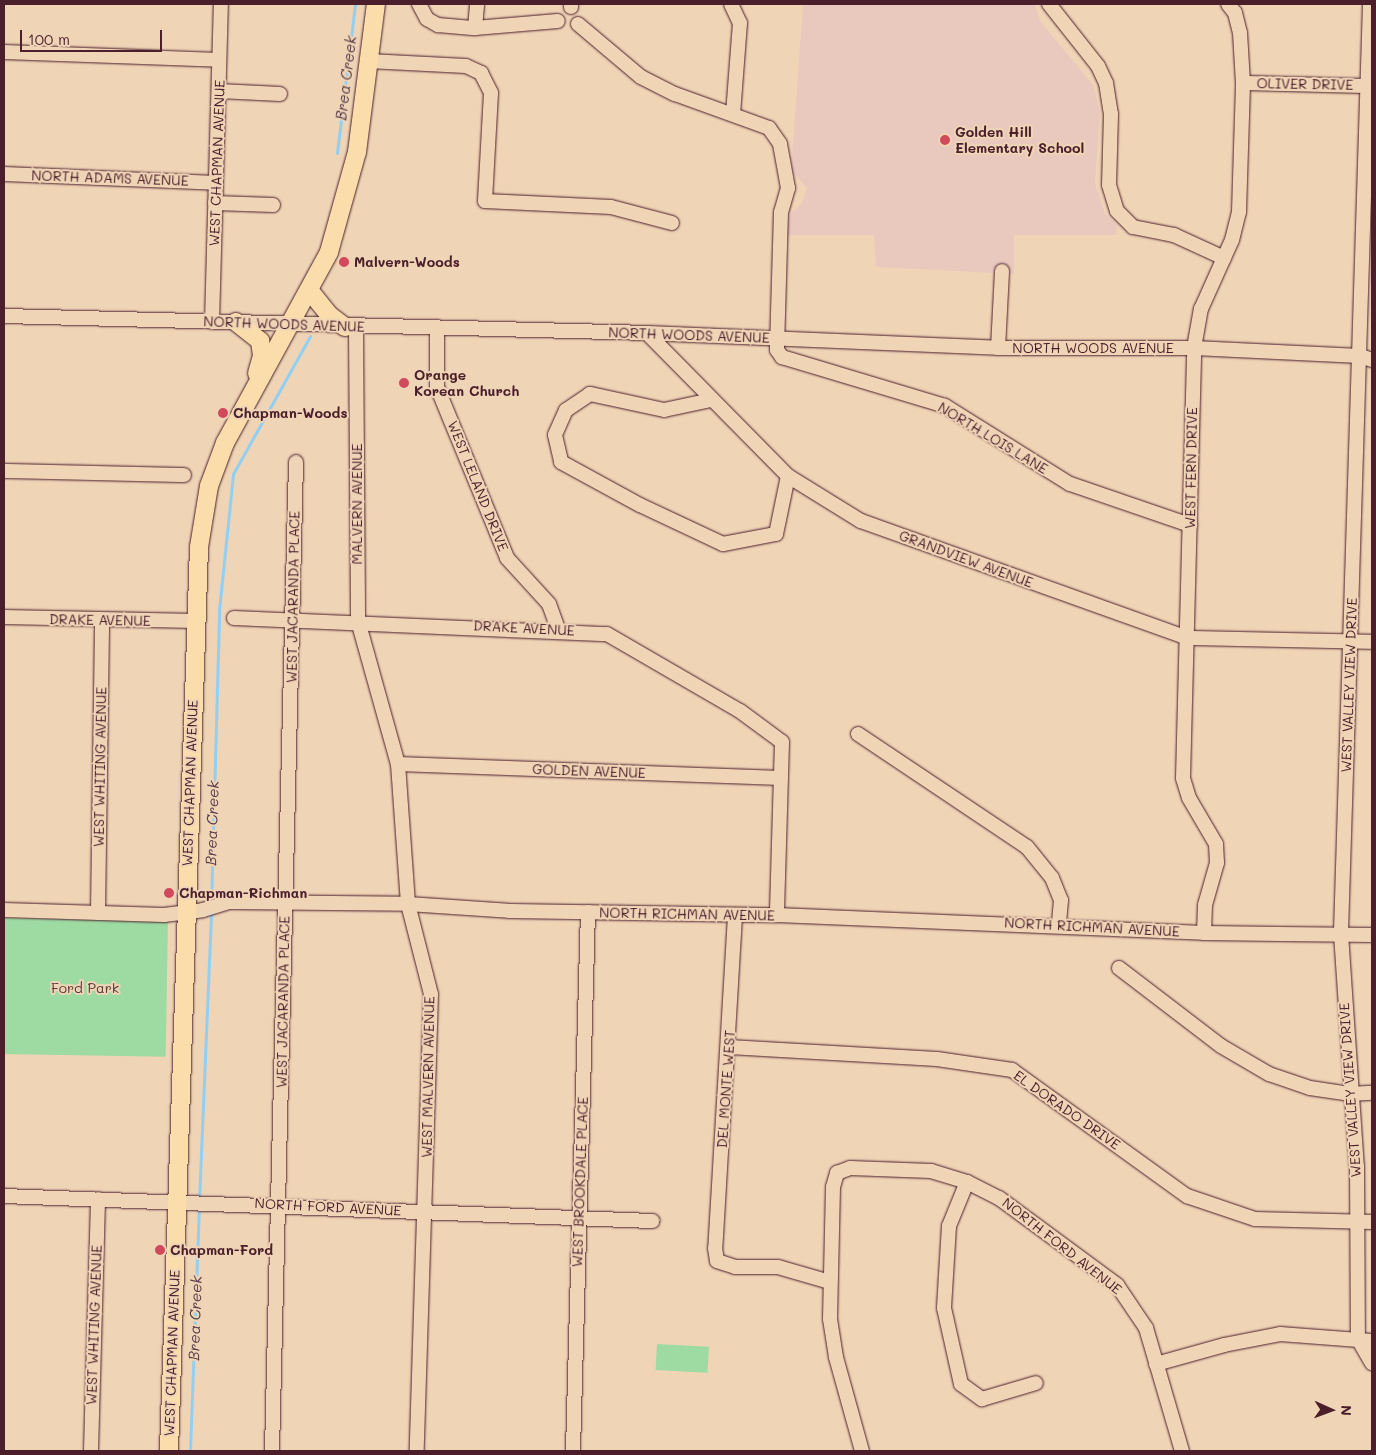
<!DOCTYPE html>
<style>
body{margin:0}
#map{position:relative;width:1376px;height:1455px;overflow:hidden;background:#efd4b6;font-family:Mali,sans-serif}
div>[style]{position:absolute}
.built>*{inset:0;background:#e9c9be}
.green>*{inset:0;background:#9edba3;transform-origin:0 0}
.stream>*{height:3px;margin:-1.5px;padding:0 1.5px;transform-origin:1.5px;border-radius:1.5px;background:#92d0f3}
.roads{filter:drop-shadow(0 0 1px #4a1f2b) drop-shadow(0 0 1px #4a1f2b)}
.minor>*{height:14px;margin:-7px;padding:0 7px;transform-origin:7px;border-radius:7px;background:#efd4b6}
.major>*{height:18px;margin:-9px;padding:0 9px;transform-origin:9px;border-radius:9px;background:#faddab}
.dots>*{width:14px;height:14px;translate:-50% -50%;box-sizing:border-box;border:2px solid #efd4b6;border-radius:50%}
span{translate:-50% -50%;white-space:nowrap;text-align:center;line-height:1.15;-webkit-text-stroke:4px #efd4b6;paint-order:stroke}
.street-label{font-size:14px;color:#4a1f2b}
.poi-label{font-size:14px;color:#4a1f2b;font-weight:700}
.left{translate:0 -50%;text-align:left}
.park-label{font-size:14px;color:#573b3d}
.water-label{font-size:15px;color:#553a49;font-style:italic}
.frame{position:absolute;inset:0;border:5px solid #4a1f2b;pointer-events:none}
.north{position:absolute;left:1306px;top:1385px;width:50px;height:50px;-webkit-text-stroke:4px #efd4b6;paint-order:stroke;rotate:92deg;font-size:14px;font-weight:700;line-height:20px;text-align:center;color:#4a1f2b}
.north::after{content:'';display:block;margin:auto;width:18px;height:22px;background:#4a1f2b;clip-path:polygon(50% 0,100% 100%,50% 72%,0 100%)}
.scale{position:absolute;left:20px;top:30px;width:142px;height:22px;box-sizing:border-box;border:2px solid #4a1f2b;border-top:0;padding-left:6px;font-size:15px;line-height:18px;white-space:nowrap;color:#4a1f2b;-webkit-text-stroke:4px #efd4b6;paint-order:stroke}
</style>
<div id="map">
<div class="built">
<i style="clip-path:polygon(803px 4px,1035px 4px,1040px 21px,1093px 85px,1100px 111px,1095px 183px,1105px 214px,1117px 225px,1116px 235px,1014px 235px,1014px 274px,876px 267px,874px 235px,786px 235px,789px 215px,802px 203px,807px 188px,791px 170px)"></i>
</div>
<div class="green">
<i style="left:4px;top:918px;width:164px;height:136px;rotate:1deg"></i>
<i style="left:657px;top:1344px;width:52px;height:26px;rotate:3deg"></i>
</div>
<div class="stream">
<i style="left:337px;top:153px;width:150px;rotate:-83.1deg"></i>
<i style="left:211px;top:904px;width:294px;rotate:-88.4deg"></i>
<i style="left:219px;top:610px;width:137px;rotate:-84.1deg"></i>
<i style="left:233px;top:474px;width:158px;rotate:-60.8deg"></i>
<i style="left:199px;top:1201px;width:289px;rotate:-87.6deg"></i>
<i style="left:190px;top:1451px;width:244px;rotate:-87.9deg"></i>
</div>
<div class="roads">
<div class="minor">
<i style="left:419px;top:4px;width:17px;rotate:62deg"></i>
<i style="left:427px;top:19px;width:13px;rotate:29deg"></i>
<i style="left:438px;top:25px;width:37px;rotate:5deg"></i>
<i style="left:475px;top:28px;width:83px;rotate:-4.8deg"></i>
<i style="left:731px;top:4px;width:21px;rotate:65deg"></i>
<i style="left:740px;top:23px;width:91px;rotate:94.4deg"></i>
<i style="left:1049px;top:4px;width:79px;rotate:51.7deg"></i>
<i style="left:1098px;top:66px;width:19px;rotate:65deg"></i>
<i style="left:1106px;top:83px;width:31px;rotate:81deg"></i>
<i style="left:1111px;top:114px;width:71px;rotate:91.6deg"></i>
<i style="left:1109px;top:185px;width:27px;rotate:73deg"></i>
<i style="left:1117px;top:211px;width:23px;rotate:45deg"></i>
<i style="left:1133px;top:227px;width:42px;rotate:11deg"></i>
<i style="left:1174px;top:235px;width:55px;rotate:24.7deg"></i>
<i style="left:1370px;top:4px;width:930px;rotate:91.79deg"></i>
<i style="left:1341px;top:934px;width:233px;rotate:86.1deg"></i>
<i style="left:1357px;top:1166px;width:173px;rotate:89.7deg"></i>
<i style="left:1358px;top:1339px;width:28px;rotate:60deg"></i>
<i style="left:571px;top:7px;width:3px;rotate:-90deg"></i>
<i style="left:578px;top:24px;width:82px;rotate:40.1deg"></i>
<i style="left:641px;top:77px;width:38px;rotate:27deg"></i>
<i style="left:675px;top:94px;width:100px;rotate:19.9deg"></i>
<i style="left:769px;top:128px;width:19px;rotate:55deg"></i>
<i style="left:780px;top:144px;width:45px;rotate:79.7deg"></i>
<i style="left:788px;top:188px;width:25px;rotate:106deg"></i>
<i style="left:781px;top:212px;width:138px;rotate:91.7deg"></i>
<i style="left:777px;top:350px;width:9px;rotate:54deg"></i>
<i style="left:782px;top:357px;width:170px;rotate:16.7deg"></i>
<i style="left:945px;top:406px;width:147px;rotate:32deg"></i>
<i style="left:1070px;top:484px;width:127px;rotate:18.9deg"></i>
<i style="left:475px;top:28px;width:24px;rotate:-85deg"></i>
<i style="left:4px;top:52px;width:215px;rotate:2.1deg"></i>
<i style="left:368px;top:61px;width:98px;rotate:2.9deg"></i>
<i style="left:466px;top:66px;width:17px;rotate:25deg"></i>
<i style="left:481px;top:73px;width:22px;rotate:63deg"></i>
<i style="left:491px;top:93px;width:108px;rotate:93.2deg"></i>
<i style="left:485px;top:201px;width:126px;rotate:2.7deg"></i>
<i style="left:611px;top:207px;width:63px;rotate:14.7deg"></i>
<i style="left:1243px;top:83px;width:125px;rotate:1.4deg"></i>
<i style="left:219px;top:91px;width:61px;rotate:2.8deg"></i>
<i style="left:4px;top:174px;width:212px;rotate:2.4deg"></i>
<i style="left:215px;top:203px;width:58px;rotate:2deg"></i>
<i style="left:4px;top:316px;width:643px;rotate:1.51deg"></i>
<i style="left:647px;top:333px;width:351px;rotate:2.4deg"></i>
<i style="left:998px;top:348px;width:196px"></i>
<i style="left:1194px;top:348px;width:166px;rotate:2.8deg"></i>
<i style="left:1360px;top:356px;width:13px;rotate:18deg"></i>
<i style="left:212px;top:322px;width:318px;rotate:-88.4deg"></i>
<i style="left:356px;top:327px;width:294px;rotate:89.6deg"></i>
<i style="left:358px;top:621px;width:148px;rotate:74.4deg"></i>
<i style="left:398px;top:764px;width:140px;rotate:85.9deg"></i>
<i style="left:408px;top:904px;width:93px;rotate:75.7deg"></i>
<i style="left:431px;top:994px;width:457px;rotate:91.8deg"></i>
<i style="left:437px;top:328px;width:59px;rotate:90deg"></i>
<i style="left:437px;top:387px;width:185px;rotate:67.7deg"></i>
<i style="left:507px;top:558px;width:62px;rotate:47.6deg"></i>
<i style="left:549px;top:604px;width:27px;rotate:70deg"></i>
<i style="left:647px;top:333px;width:201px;rotate:45.4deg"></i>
<i style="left:788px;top:476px;width:86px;rotate:31.7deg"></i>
<i style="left:861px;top:521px;width:346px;rotate:19.7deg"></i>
<i style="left:1187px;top:638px;width:185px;rotate:1.2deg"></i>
<i style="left:998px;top:348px;width:77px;rotate:-87deg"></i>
<i style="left:711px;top:400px;width:48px;rotate:168deg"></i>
<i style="left:664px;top:410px;width:76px;rotate:-167.8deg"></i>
<i style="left:590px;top:394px;width:29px;rotate:146deg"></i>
<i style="left:566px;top:410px;width:27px;rotate:114deg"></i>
<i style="left:555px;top:435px;width:28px;rotate:77deg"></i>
<i style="left:561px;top:462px;width:90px;rotate:28.6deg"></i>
<i style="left:640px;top:505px;width:92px;rotate:25.2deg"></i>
<i style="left:723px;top:544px;width:54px;rotate:-10.7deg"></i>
<i style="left:776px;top:534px;width:59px;rotate:-78.3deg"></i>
<i style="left:4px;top:471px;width:180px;rotate:1.3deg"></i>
<i style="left:4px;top:617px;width:192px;rotate:1.2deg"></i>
<i style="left:234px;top:618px;width:373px;rotate:2.5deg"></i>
<i style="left:607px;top:634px;width:154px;rotate:30.1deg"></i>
<i style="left:740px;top:711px;width:52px;rotate:36.4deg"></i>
<i style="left:782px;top:742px;width:173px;rotate:91.7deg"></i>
<i style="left:858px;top:734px;width:203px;rotate:33.8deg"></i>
<i style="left:1027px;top:847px;width:40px;rotate:51deg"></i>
<i style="left:1052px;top:878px;width:24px;rotate:68deg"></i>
<i style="left:1061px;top:900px;width:25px;rotate:95deg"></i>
<i style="left:398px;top:764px;width:383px;rotate:2.1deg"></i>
<i style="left:4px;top:910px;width:160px;rotate:1.8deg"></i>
<i style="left:164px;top:915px;width:39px;rotate:-7deg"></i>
<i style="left:203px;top:910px;width:27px;rotate:-17deg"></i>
<i style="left:229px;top:902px;width:179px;rotate:0.6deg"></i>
<i style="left:408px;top:904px;width:102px;rotate:3.9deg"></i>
<i style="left:510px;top:911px;width:267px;rotate:0.9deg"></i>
<i style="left:777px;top:915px;width:427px;rotate:2.4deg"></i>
<i style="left:1204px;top:933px;width:168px;rotate:0.7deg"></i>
<i style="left:98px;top:913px;width:292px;rotate:-89.2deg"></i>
<i style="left:735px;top:916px;width:333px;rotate:93.4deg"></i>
<i style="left:715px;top:1248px;width:13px;rotate:81deg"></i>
<i style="left:717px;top:1261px;width:19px;rotate:18deg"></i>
<i style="left:735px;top:1267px;width:43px"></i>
<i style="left:778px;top:1267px;width:54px;rotate:16.1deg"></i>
<i style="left:1204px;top:933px;width:28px;rotate:-88deg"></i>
<i style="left:1205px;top:905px;width:44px;rotate:-74.1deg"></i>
<i style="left:1217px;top:863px;width:19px;rotate:-93deg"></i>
<i style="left:1216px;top:844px;width:53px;rotate:-120.4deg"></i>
<i style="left:1189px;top:798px;width:21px;rotate:-107deg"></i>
<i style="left:1183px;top:778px;width:430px;rotate:-88.5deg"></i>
<i style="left:1194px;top:348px;width:40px;rotate:-80deg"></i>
<i style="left:1201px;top:309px;width:76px;rotate:-65.8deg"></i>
<i style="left:1232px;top:240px;width:29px;rotate:-76deg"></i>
<i style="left:1239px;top:212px;width:129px;rotate:-88.2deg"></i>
<i style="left:1243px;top:83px;width:50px;rotate:-93.4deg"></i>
<i style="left:1240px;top:33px;width:21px;rotate:-104deg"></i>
<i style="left:1235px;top:13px;width:11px;rotate:-128deg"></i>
<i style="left:1119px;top:968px;width:128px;rotate:37.4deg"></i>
<i style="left:1221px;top:1046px;width:56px;rotate:30.3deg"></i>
<i style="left:1269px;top:1074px;width:43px;rotate:18.9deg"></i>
<i style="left:1310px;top:1088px;width:40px;rotate:8.5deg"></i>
<i style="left:1350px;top:1094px;width:22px;rotate:-3deg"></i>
<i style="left:729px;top:1047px;width:208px;rotate:3.3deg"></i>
<i style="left:937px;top:1059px;width:76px;rotate:8.3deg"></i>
<i style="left:1012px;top:1070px;width:216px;rotate:35.8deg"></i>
<i style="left:1187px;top:1196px;width:72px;rotate:18.7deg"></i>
<i style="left:1255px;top:1219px;width:117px;rotate:1.5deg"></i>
<i style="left:967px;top:1182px;width:48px;rotate:112.2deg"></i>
<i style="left:949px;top:1226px;width:82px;rotate:93.5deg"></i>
<i style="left:944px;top:1308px;width:78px;rotate:77.4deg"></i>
<i style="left:961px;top:1384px;width:26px;rotate:36deg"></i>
<i style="left:982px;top:1399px;width:56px;rotate:-16.5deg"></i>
<i style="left:4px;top:1196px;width:649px;rotate:2.21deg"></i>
<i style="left:1156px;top:1364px;width:71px;rotate:-15.6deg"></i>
<i style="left:1224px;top:1345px;width:57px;rotate:-11.1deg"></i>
<i style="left:1280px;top:1334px;width:92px;rotate:4.4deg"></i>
<i style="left:91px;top:1451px;width:252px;rotate:-88.4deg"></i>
<i style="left:272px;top:1451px;width:989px;rotate:-88.61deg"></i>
<i style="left:573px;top:1451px;width:539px;rotate:-88.41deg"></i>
<i style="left:862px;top:1451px;width:98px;rotate:-105.5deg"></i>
<i style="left:836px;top:1357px;width:38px;rotate:-99deg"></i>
<i style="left:830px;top:1319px;width:132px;rotate:-88.7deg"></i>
<i style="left:833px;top:1187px;width:15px;rotate:-74deg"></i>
<i style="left:837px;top:1173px;width:14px;rotate:-21deg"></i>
<i style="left:850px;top:1168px;width:81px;rotate:2.1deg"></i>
<i style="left:931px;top:1171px;width:38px;rotate:17deg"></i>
<i style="left:967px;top:1182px;width:36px;rotate:27deg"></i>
<i style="left:999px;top:1198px;width:147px;rotate:36.4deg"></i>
<i style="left:1117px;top:1285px;width:52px;rotate:56deg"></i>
<i style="left:1146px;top:1328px;width:128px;rotate:73.7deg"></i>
</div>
<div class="major">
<i style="left:309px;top:290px;width:32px;rotate:51deg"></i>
<i style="left:329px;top:315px;width:20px;rotate:37deg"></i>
<i style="left:236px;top:322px;width:31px;rotate:38deg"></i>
<i style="left:260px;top:341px;width:15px;rotate:82deg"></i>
<i style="left:262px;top:356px;width:18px;rotate:106deg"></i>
<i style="left:169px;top:1451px;width:904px;rotate:-88.1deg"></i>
<i style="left:199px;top:547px;width:62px;rotate:-80.7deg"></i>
<i style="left:209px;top:486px;width:46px;rotate:-69.6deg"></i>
<i style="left:225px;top:443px;width:217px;rotate:-61.4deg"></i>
<i style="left:329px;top:252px;width:104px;rotate:-74.4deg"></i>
<i style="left:357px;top:152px;width:149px;rotate:-82.7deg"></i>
</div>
</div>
<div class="dots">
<i style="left:945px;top:140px;background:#d1495b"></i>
<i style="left:344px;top:262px;background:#d1495b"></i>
<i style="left:404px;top:383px;background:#d1495b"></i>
<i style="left:223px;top:413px;background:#d1495b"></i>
<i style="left:169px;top:893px;background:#d1495b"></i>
<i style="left:160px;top:1250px;background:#d1495b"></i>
</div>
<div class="street-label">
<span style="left:1305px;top:84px;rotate:1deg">OLIVER DRIVE</span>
<span style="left:217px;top:163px;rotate:-88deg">WEST CHAPMAN AVENUE</span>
<span style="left:110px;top:178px;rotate:2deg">NORTH ADAMS AVENUE</span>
<span style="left:284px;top:324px;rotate:2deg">NORTH WOODS AVENUE</span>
<span style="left:689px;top:335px;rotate:2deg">NORTH WOODS AVENUE</span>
<span style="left:1093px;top:348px">NORTH WOODS AVENUE</span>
<span style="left:993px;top:438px;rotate:31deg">NORTH LOIS LANE</span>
<span style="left:1191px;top:468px;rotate:-89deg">WEST FERN DRIVE</span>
<span style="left:478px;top:486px;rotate:68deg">WEST LELAND DRIVE</span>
<span style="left:357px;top:504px;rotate:-90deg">MALVERN AVENUE</span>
<span style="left:966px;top:559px;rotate:20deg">GRANDVIEW AVENUE</span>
<span style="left:293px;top:597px;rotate:-89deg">WEST JACARANDA PLACE</span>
<span style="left:100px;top:620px;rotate:1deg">DRAKE AVENUE</span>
<span style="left:524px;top:628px;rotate:3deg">DRAKE AVENUE</span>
<span style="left:1349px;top:685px;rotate:-88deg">WEST VALLEY VIEW DRIVE</span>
<span style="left:100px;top:767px;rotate:-89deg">WEST WHITING AVENUE</span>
<span style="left:589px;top:771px;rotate:2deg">GOLDEN AVENUE</span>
<span style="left:190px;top:783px;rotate:-88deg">WEST CHAPMAN AVENUE</span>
<span style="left:687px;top:914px;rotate:1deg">NORTH RICHMAN AVENUE</span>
<span style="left:1092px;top:927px;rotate:3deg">NORTH RICHMAN AVENUE</span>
<span style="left:283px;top:1002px;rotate:-89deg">WEST JACARANDA PLACE</span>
<span style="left:428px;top:1077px;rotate:-89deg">WEST MALVERN AVENUE</span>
<span style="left:726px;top:1089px;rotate:-86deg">DEL MONTE WEST</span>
<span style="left:1350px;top:1090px;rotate:-94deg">WEST VALLEY VIEW DRIVE</span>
<span style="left:1067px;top:1110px;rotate:35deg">EL DORADO DRIVE</span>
<span style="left:580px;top:1182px;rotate:-88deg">WEST BROOKDALE PLACE</span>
<span style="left:328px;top:1207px;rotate:3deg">NORTH FORD AVENUE</span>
<span style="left:1062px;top:1246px;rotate:38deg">NORTH FORD AVENUE</span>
<span style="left:94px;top:1325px;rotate:-88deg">WEST WHITING AVENUE</span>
<span style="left:172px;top:1353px;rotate:-88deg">WEST CHAPMAN AVENUE</span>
</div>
<div class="poi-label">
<span class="left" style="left:955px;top:140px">Golden Hill<br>Elementary School</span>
<span class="left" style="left:354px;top:262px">Malvern-Woods</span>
<span class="left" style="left:414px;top:383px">Orange<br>Korean Church</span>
<span class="left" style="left:233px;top:413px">Chapman-Woods</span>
<span class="left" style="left:179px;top:893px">Chapman-Richman</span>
<span class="left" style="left:170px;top:1250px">Chapman-Ford</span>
</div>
<div class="park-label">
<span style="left:85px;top:988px">Ford Park</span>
</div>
<div class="water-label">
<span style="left:346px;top:78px;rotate:-83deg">Brea Creek</span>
<span style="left:212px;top:823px;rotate:-88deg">Brea Creek</span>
<span style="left:195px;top:1318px;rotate:-88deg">Brea Creek</span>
</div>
<div class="frame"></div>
<div class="north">N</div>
<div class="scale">100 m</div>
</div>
